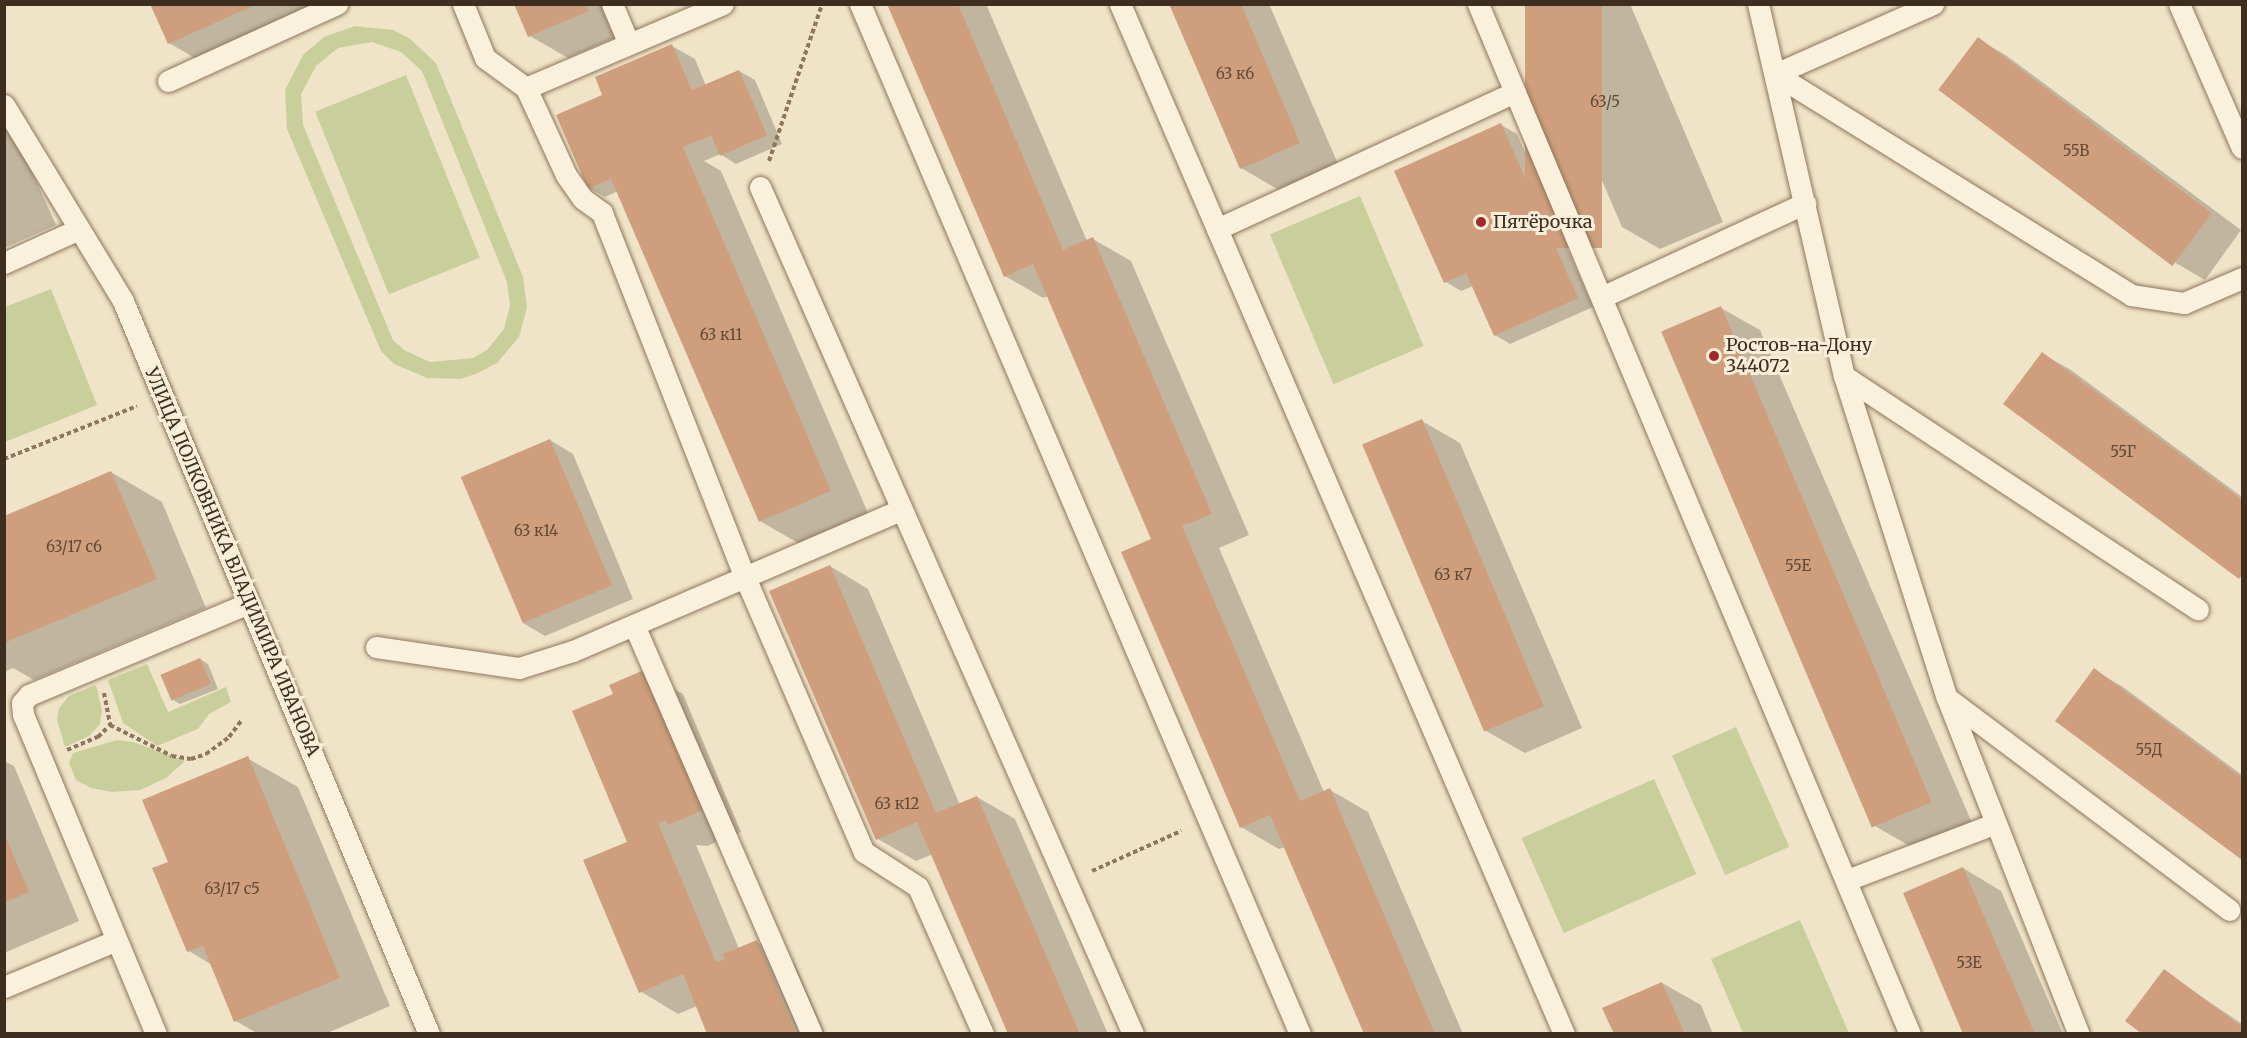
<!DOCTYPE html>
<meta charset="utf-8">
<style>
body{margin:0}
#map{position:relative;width:2247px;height:1038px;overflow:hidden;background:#f0e4c8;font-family:Merriweather,serif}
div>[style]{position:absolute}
.green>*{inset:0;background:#c9cf9b;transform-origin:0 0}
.shadow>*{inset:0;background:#0003}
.building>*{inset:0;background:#cf9f7d;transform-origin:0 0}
.path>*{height:4px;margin-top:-2px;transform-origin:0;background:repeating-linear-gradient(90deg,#8d765c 0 4.5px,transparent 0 7.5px)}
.roads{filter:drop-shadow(0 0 2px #8d765c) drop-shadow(0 0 2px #8d765c)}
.lane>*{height:21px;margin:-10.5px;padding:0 10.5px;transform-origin:10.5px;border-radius:10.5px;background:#faf1dc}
.dots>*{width:16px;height:16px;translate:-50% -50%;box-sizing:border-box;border:3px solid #f7eed8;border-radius:50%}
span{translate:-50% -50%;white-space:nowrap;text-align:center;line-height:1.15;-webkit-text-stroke:6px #f7eed8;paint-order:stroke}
.number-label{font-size:15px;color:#624a37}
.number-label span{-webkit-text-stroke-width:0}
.poi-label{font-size:18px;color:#3d2e20}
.left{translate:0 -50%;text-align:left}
.street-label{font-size:18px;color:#3d2e20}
.frame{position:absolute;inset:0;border:6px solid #3d2e20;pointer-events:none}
</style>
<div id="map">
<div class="green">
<i style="clip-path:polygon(evenodd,355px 26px,393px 30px,409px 38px,436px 63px,523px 277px,527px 307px,519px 337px,497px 363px,478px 373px,461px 379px,427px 378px,394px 364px,381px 351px,287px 129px,285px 90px,303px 55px,324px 37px,355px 26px,372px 42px,401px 52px,422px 71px,507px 282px,510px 306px,504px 329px,487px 350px,473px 358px,430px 362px,404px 350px,393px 340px,303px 125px,301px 94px,316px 66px,338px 48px,372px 42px)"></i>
<i style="left:406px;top:75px;width:197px;height:98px;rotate:68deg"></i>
<i style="left:1360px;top:196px;width:163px;height:98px;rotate:67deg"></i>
<i style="clip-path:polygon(51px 289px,97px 405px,5px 442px,5px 307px)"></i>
<i style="clip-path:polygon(147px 664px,168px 712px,226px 687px,231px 702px,209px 714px,198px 729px,157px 746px,123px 723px,108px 680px)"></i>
<i style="clip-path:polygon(96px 685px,102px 710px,100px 724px,89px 736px,65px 747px,57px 720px,59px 708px,69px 696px)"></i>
<i style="left:1736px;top:727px;width:131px;height:70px;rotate:66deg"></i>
<i style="clip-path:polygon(117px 740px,133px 742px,185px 761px,166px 778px,140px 790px,112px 792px,91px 788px,76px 780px,69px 763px,73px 753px)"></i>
<i style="left:1654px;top:779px;width:104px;height:145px;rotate:66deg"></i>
<i style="clip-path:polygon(1800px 920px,1849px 1033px,1743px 1033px,1711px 959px)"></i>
</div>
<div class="shadow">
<i style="clip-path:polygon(152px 4px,344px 4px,207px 65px,169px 43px)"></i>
<i style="clip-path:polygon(516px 4px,614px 4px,626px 33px,568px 58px,530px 36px)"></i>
<i style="clip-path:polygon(888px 4px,986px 4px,1087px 241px,1093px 239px,1131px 261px,1249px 535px,1219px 548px,1324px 792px,1330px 790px,1368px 812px,1463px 1034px,1365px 1034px,1285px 847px,1279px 849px,1241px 827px,1153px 540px,1048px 296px,1043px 298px,1005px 276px)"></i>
<i style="clip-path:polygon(1171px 4px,1269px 4px,1338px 164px,1279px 190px,1241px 168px)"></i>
<i style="clip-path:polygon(1526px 4px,1630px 4px,1723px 222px,1660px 249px,1622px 227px)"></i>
<i style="clip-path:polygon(1978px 39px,2007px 56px,2241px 230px,2205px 280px,2176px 263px)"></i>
<i style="clip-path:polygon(672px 46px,695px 59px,706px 86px,739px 71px,755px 80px,782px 144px,736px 164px,720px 154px,704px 161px,721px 171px,868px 513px,798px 543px,760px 521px,618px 191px,605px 197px,589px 188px,602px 96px)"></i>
<i style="clip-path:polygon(1501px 125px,1517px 134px,1593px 307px,1510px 344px,1495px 335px,1473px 286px,1461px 291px,1446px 282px,1396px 172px)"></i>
<i style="clip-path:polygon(4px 126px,14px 132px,56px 225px,4px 248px)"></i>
<i style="clip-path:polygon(1721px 308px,1760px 330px,1972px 823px,1913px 848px,1875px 826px)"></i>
<i style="clip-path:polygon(2042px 354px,2071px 370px,2242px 497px,2242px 579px)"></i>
<i style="clip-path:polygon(1422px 421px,1460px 443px,1582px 728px,1525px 753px,1486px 731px)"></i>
<i style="clip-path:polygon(550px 440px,573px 454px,633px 599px,545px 636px,523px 623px)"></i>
<i style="clip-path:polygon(111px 472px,162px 502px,206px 608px,34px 680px,13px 668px,4px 672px,4px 517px)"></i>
<i style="clip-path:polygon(830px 566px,868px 589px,960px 805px,977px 797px,1015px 819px,1108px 1034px,1010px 1034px,933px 854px,916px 861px,878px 839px)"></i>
<i style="clip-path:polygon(200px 659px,208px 664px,218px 689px,180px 704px,173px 700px)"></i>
<i style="clip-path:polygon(2094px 670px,2123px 687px,2242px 775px,2242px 858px,2057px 721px)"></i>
<i style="clip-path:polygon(644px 672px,683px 694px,741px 832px,707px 846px,696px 845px,739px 949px,757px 942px,795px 964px,825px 1034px,709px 1034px,697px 1006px,678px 1014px,640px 991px,615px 695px)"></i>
<i style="clip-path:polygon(247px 758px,298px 787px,390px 1006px,325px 1034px,258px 1034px,236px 1021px,212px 965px,189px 951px,170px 862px)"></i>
<i style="clip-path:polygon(4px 761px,14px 766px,79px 921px,4px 953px)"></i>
<i style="clip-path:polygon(1963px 868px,2001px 891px,2063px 1034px,1965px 1034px)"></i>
<i style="clip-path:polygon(2164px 971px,2242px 1024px,2242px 1034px,2144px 1034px)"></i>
<i style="clip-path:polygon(1662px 983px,1701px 1005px,1713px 1034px,1615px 1034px)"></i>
</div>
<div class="building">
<i style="clip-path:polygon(150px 4px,257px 4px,168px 44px)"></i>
<i style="clip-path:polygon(514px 4px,586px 4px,589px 11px,528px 37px)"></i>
<i style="clip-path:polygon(887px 4px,958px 4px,1063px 250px,1093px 237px,1212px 514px,1182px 526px,1300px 801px,1330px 788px,1435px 1034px,1364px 1034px,1270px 815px,1240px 828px,1121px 552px,1151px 539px,1033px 264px,1004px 277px)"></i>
<i style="clip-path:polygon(1169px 4px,1241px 4px,1300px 143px,1240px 169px)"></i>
<i style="left:1525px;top:4px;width:77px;height:244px"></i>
<i style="left:1978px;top:37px;width:293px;height:66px;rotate:37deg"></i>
<i style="clip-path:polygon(672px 44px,692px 90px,739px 70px,767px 135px,720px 156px,711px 135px,683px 147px,831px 491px,759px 522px,611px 179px,588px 189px,556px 115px,602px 95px,595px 77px)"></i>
<i style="clip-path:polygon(1501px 123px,1578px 298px,1494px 336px,1466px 273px,1444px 283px,1394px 171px)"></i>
<i style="left:1721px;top:306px;width:539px;height:65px;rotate:67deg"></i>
<i style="clip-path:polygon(2042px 352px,2242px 500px,2242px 573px,2239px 579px,2003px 404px)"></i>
<i style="left:1422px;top:419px;width:312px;height:65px;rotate:67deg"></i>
<i style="left:550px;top:439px;width:159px;height:97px;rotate:67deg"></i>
<i style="clip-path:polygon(111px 471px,157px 579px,4px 643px,4px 516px)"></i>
<i style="clip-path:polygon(830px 565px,936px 813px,977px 796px,1080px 1034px,1008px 1034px,917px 822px,876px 840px,769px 591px)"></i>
<i style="left:200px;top:658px;width:28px;height:43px;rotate:67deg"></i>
<i style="clip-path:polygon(2094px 668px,2242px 778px,2242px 860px,2055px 721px)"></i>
<i style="clip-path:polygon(644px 670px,703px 810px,668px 825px,666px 820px,658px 823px,716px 962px,725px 959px,723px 954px,757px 940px,796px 1034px,707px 1034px,683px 974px,639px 993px,583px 860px,627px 842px,572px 711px,613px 694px,609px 685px)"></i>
<i style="clip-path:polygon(248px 756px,340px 978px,234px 1022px,203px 946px,187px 952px,152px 868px,168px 862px,142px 800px)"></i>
<i style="clip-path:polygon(4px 833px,29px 892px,4px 903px)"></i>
<i style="clip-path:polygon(1963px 867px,2035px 1034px,1963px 1034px,1903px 893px)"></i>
<i style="clip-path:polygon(2164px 969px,2242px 1027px,2242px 1034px,2142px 1034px,2125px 1021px)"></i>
<i style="clip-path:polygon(1662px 982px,1685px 1034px,1614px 1034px,1602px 1008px)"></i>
</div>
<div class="path">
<i style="left:769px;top:161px;width:166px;rotate:-71.3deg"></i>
<i style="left:4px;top:459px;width:143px;rotate:-21.7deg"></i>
<i style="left:104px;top:693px;width:33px;rotate:79deg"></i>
<i style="left:110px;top:725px;width:69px;rotate:26.6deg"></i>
<i style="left:172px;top:756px;width:19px;rotate:9deg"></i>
<i style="left:191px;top:759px;width:16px;rotate:-18deg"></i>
<i style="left:206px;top:754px;width:29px;rotate:-36deg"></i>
<i style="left:229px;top:737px;width:21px;rotate:-53deg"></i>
<i style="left:67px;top:750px;width:34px;rotate:-23deg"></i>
<i style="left:98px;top:737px;width:17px;rotate:-45deg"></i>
<i style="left:1092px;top:871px;width:98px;rotate:-24.2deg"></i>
</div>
<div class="roads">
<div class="lane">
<i style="left:463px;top:4px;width:58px;rotate:67.8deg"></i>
<i style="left:485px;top:58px;width:51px;rotate:36.2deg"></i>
<i style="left:526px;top:88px;width:96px;rotate:65.3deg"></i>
<i style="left:566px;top:175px;width:29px;rotate:55deg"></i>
<i style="left:583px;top:199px;width:24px;rotate:36deg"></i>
<i style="left:602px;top:213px;width:389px;rotate:68.6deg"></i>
<i style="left:744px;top:575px;width:302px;rotate:66.6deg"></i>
<i style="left:864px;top:852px;width:64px;rotate:32.9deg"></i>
<i style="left:918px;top:887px;width:161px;rotate:66.1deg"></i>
<i style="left:612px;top:4px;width:43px;rotate:67deg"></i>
<i style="left:860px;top:4px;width:1120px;rotate:66.87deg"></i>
<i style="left:1120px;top:4px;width:1122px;rotate:66.68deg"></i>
<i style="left:1478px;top:4px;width:1117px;rotate:67.25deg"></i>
<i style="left:1758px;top:4px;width:382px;rotate:77deg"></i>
<i style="left:1844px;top:376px;width:338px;rotate:72.3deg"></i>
<i style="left:1947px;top:698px;width:361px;rotate:68.6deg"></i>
<i style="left:2179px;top:4px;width:157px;rotate:66.4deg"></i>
<i style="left:1775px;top:74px;width:419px;rotate:31.8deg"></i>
<i style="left:2131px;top:295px;width:54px;rotate:8.6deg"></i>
<i style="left:2184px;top:303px;width:63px;rotate:-23.3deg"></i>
<i style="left:1775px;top:74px;width:173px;rotate:-23.9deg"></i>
<i style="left:168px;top:81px;width:186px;rotate:-24.5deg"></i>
<i style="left:526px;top:88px;width:214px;rotate:-23.1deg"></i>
<i style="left:4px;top:105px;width:229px;rotate:58.7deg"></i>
<i style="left:123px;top:301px;width:794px;rotate:67.34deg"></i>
<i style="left:760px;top:187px;width:925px;rotate:66.23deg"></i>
<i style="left:1217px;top:229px;width:328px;rotate:-24.7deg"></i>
<i style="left:4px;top:263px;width:82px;rotate:-24.4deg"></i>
<i style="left:1602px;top:297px;width:224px;rotate:-24.8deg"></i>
<i style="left:1844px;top:376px;width:424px;rotate:33.4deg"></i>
<i style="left:634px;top:625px;width:446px;rotate:66.5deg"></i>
<i style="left:376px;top:647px;width:145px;rotate:8.4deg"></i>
<i style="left:519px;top:668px;width:57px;rotate:-17.5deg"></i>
<i style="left:573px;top:651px;width:358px;rotate:-23.3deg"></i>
<i style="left:1947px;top:698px;width:353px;rotate:36.9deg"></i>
<i style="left:1847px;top:880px;width:157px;rotate:-20.9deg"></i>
<i style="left:4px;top:987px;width:122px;rotate:-22.6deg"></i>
<i style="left:156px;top:1034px;width:346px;rotate:-112.6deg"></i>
<i style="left:23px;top:715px;width:12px;rotate:-95deg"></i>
<i style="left:22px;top:703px;width:11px;rotate:-49deg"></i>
<i style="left:29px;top:695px;width:238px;rotate:-22.7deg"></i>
</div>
</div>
<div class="dots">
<i style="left:1481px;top:222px;background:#9e2a2b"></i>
<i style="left:1714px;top:356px;background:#9e2a2b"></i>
</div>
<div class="number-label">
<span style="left:1235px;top:74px">63 к6</span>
<span style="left:1605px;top:102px">63/5</span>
<span style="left:2076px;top:151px">55В</span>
<span style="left:721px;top:335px">63 к11</span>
<span style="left:2123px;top:452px">55Г</span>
<span style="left:536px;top:531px">63 к14</span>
<span style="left:74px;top:547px">63/17 с6</span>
<span style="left:1798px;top:566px">55Е</span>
<span style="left:1453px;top:575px">63 к7</span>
<span style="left:2149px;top:750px">55Д</span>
<span style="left:897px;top:804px">63 к12</span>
<span style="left:232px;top:889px">63/17 с5</span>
<span style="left:1969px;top:963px">53Е</span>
</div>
<div class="poi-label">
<span class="left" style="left:1493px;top:222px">Пятёрочка</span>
<span class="left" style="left:1726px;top:356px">Ростов-на-Дону<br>344072</span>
</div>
<div class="street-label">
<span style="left:232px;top:562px;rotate:67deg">УЛИЦА ПОЛКОВНИКА ВЛАДИМИРА ИВАНОВА</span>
</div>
<div class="frame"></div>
</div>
